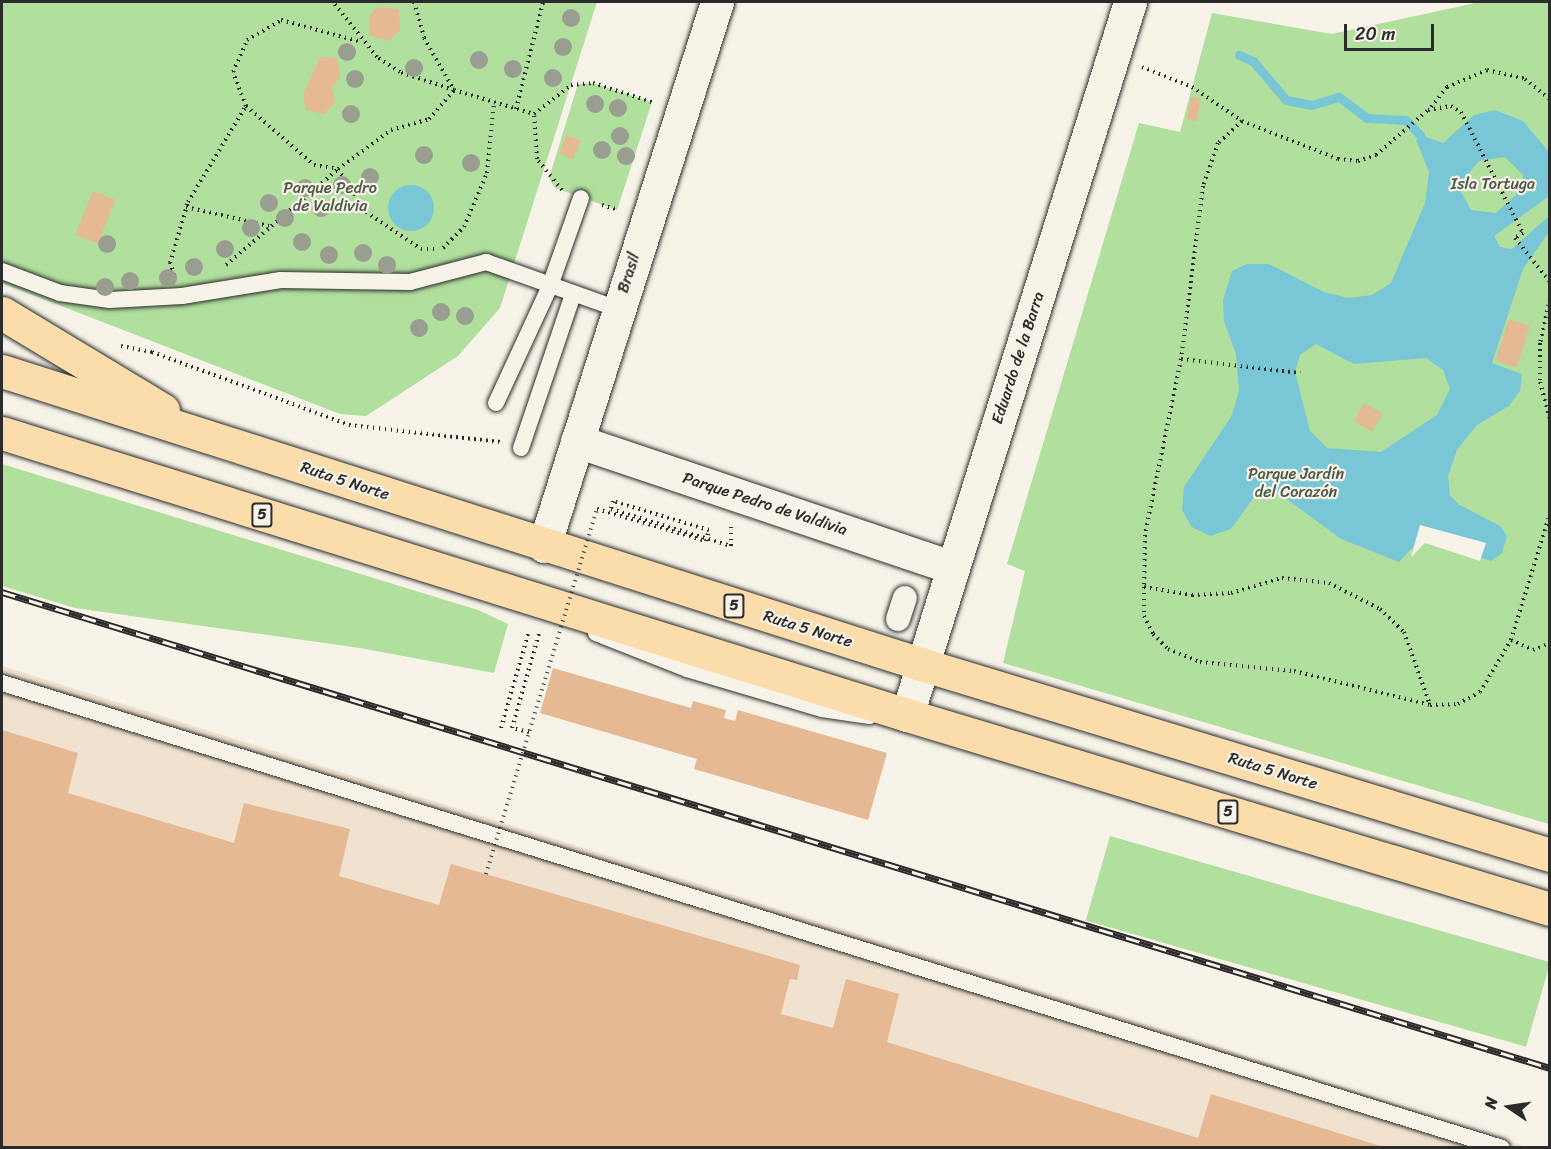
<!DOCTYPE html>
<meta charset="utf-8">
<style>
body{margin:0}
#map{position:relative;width:1551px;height:1149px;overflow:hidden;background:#f7f3e8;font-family:Sriracha,sans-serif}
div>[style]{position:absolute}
.built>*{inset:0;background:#f1e2cf}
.green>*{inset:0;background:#b0df9e;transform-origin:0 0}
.water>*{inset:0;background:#79c7d6}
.round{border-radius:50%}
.pier>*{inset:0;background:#f7f3e8}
.stream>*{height:9px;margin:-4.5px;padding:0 4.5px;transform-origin:4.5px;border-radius:4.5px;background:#79c7d6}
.building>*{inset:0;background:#e4b994;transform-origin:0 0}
.path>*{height:4px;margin-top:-2px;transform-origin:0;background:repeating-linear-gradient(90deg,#2b2b2b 0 1.5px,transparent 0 6px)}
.roads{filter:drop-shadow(0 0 2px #2b2b2b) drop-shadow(0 0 2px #2b2b2b)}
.service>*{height:16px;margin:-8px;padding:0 8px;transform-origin:8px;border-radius:8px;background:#f7f3e8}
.pedestrian>*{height:24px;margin:-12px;padding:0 12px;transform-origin:12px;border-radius:12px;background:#f7f3e8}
.minor>*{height:33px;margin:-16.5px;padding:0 16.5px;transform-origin:16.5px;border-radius:16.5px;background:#f7f3e8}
.tertiary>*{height:33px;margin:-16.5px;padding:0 16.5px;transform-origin:16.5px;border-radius:16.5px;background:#f7f3e8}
.trunk>*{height:33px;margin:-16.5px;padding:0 16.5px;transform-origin:16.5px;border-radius:16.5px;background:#fbddab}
.motorway>*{height:33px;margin:-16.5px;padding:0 16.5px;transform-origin:16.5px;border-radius:16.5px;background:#fbddab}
.rail>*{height:7px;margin-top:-3.5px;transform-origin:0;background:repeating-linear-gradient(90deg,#f7f3e8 0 14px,#2b2b2b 0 28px);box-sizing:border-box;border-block:2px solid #2b2b2b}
.path-bridge>*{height:4px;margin-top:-2px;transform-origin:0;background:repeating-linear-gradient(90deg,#2b2b2b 0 1.5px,transparent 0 6px)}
.trees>*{width:18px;height:18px;margin:-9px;border-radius:50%;background:#999e90}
span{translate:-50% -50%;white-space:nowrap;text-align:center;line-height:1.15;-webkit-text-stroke:4.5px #f7f3e8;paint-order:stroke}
.shield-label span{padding:2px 4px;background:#f7f3e8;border:2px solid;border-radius:4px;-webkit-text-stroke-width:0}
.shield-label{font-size:15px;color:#2b2b2b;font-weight:700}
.park-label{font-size:16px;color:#4c5848}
.street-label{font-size:16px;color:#2b2b2b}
.frame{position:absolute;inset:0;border:3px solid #2b2b2b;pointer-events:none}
.north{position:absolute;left:1479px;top:1077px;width:60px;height:60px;-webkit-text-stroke:4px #f7f3e8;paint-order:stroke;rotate:283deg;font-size:16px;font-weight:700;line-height:24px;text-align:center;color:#2b2b2b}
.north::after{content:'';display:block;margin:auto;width:21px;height:27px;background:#2b2b2b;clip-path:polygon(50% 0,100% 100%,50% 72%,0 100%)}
.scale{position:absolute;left:1344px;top:24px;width:90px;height:27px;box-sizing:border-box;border:3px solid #2b2b2b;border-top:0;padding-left:8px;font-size:18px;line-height:21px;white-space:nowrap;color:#2b2b2b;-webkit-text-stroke:4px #f7f3e8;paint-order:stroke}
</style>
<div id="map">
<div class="built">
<i style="clip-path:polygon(2px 666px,1219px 1047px,1527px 1147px,2px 1147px)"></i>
</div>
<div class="green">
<i style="clip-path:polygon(2px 2px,597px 2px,500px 308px,458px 356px,366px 416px,340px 414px,2px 283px)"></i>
<i style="clip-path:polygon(1480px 2px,1549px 2px,1549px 824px,1003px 663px,1025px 571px,1007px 564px,1139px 123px,1180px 132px,1212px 13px,1332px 34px)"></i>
<i style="clip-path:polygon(593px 83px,652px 102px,617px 210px,555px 188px,549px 178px,578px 84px)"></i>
<i style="clip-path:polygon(2px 464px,478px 610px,508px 624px,494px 673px,360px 648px,75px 608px,2px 586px)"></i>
<i style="left:1110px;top:836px;width:458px;height:88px;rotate:16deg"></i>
</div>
<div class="water">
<i style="clip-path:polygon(evenodd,1495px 110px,1523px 121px,1549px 152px,1549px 196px,1494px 236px,1500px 247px,1512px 249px,1549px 216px,1549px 232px,1523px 269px,1492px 363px,1522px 374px,1520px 391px,1509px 406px,1477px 425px,1457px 450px,1448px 476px,1450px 495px,1458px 504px,1500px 526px,1507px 536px,1502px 553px,1491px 561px,1420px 540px,1399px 562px,1341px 539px,1269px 486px,1260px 489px,1231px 529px,1210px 536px,1192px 527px,1182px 510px,1184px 487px,1231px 417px,1239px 391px,1236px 354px,1224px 321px,1223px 300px,1232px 271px,1247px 264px,1269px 264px,1324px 292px,1348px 298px,1372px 295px,1391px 283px,1425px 203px,1429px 172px,1416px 140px,1420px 135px,1443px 143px,1474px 115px,1495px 110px,1505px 157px,1523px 175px,1522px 189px,1496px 213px,1471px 210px,1461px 192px,1464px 179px,1479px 161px,1505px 157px,1495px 110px,1316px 344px,1354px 364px,1426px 358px,1443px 370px,1450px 389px,1437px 415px,1381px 452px,1327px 448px,1310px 431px,1295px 372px,1300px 355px,1316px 344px)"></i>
<i class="round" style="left:388px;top:185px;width:46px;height:46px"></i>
</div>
<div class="pier">
<i style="clip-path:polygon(1420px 525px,1486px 543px,1480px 561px,1425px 543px,1411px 557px)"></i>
</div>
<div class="stream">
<i style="left:1239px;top:55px;width:15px;rotate:23deg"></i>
<i style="left:1253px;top:61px;width:51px;rotate:49.8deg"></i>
<i style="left:1286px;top:100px;width:26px;rotate:11deg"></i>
<i style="left:1312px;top:105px;width:28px;rotate:-17deg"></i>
<i style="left:1339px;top:97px;width:35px;rotate:37deg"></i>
<i style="left:1367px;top:118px;width:39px;rotate:3deg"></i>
<i style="left:1406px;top:120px;width:21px;rotate:47deg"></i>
</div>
<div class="building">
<i style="clip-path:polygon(379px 7px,399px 9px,400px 30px,389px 41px,369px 35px,369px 16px)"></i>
<i style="clip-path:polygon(320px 57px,337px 58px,340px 76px,332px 88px,335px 102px,324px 114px,306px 110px,303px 95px)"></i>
<i style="left:1191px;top:97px;width:10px;height:23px;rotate:11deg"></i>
<i style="left:567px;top:135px;width:15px;height:20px;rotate:23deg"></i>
<i style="left:93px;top:191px;width:24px;height:47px;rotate:22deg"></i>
<i style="left:1509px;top:319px;width:22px;height:44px;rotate:18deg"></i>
<i style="left:1364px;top:403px;width:21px;height:21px;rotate:29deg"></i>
<i style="clip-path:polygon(553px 668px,691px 708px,693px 701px,726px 710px,724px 718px,735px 721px,738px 710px,887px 753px,868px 820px,694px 769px,697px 759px,540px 713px)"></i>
<i style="clip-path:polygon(2px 730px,78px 753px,68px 793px,234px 843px,244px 803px,350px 829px,339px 876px,439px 905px,451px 864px,800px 965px,797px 980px,790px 979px,781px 1014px,833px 1028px,846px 979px,899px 994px,887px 1042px,1198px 1138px,1211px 1094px,1387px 1148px,2px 1148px)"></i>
</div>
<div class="path">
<i style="left:414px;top:2px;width:37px;rotate:74deg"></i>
<i style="left:424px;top:38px;width:60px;rotate:60deg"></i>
<i style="left:454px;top:90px;width:84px;rotate:16.7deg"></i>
<i style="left:1142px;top:67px;width:54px;rotate:21.8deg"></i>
<i style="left:1192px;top:87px;width:60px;rotate:34.2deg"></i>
<i style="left:1242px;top:121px;width:33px;rotate:137deg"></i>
<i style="left:1218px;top:143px;width:46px;rotate:109.2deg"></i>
<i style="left:1203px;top:186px;width:174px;rotate:97.2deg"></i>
<i style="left:1181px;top:359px;width:180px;rotate:101.6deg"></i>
<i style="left:1145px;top:535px;width:52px;rotate:91.1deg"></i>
<i style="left:1144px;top:587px;width:49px;rotate:9.5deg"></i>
<i style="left:1192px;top:595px;width:39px;rotate:-3deg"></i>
<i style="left:1231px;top:593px;width:53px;rotate:-16.4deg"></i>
<i style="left:1282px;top:578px;width:47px;rotate:6.1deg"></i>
<i style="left:1329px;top:583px;width:57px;rotate:27deg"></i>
<i style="left:1380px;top:609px;width:33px;rotate:44deg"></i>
<i style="left:1404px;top:632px;width:77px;rotate:70.4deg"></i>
<i style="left:246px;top:106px;width:36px;rotate:-111deg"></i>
<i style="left:233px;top:72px;width:35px;rotate:-66deg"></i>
<i style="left:247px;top:40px;width:39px;rotate:-30deg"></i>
<i style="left:281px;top:20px;width:80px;rotate:15.3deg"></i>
<i style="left:1431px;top:107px;width:26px;rotate:-51deg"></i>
<i style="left:1447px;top:87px;width:43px;rotate:-23deg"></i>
<i style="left:1487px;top:70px;width:39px;rotate:13deg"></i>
<i style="left:1525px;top:79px;width:32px;rotate:39deg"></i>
<i style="left:516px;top:109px;width:110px;rotate:-75.8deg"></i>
<i style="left:1242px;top:121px;width:103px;rotate:21.6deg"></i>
<i style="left:1338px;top:159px;width:20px;rotate:6deg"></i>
<i style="left:1358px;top:161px;width:19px;rotate:-18deg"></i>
<i style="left:1376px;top:155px;width:69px;rotate:-40.9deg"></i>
<i style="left:1428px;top:110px;width:23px;rotate:-10deg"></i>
<i style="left:1451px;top:106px;width:12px;rotate:31deg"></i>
<i style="left:1461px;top:112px;width:136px;rotate:62.9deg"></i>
<i style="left:1523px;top:233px;width:9px;rotate:148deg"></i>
<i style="left:1515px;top:238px;width:56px;rotate:51.5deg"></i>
<i style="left:562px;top:190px;width:40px;rotate:-129deg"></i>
<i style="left:537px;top:159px;width:45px;rotate:-93.8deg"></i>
<i style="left:534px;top:114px;width:47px;rotate:-38.1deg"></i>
<i style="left:571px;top:85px;width:22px;rotate:-5deg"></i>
<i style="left:593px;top:83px;width:62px;rotate:17.9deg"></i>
<i style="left:602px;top:205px;width:17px;rotate:17deg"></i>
<i style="left:186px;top:207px;width:85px;rotate:12.9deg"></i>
<i style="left:443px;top:248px;width:30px;rotate:-45deg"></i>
<i style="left:464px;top:227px;width:59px;rotate:-66.9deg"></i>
<i style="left:487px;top:173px;width:71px;rotate:-84.4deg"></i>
<i style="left:226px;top:265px;width:148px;rotate:-40.6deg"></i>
<i style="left:338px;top:169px;width:51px;rotate:56.9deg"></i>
<i style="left:366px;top:212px;width:66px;rotate:33.9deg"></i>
<i style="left:421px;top:249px;width:15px"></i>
<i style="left:174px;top:275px;width:13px;rotate:-108deg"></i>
<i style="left:170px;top:263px;width:64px;rotate:-73.6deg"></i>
<i style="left:188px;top:202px;width:112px;rotate:-58.9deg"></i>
<i style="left:246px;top:106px;width:90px;rotate:40.9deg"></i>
<i style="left:314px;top:165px;width:24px;rotate:9deg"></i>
<i style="left:338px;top:169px;width:66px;rotate:-36.3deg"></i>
<i style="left:391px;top:130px;width:40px;rotate:-16deg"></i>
<i style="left:429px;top:119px;width:38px;rotate:-49deg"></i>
<i style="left:454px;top:90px;width:57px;rotate:-161.6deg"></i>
<i style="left:400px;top:72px;width:27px;rotate:-147deg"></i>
<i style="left:377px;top:57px;width:70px;rotate:-128.7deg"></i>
<i style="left:1550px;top:299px;width:45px;rotate:102.8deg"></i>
<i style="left:1540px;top:343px;width:39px;rotate:90deg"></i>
<i style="left:1540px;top:382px;width:38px;rotate:75deg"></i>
<i style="left:121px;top:346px;width:32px;rotate:11deg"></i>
<i style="left:152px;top:352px;width:210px;rotate:20.3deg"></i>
<i style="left:349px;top:425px;width:152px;rotate:6.4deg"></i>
<i style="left:1181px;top:359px;width:120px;rotate:6.7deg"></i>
<i style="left:611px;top:509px;width:126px;rotate:17.1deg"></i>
<i style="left:731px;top:546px;width:19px;rotate:-90deg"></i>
<i style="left:1144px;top:587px;width:29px;rotate:90deg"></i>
<i style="left:1144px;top:616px;width:20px;rotate:63deg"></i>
<i style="left:1153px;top:634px;width:21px;rotate:45deg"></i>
<i style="left:1168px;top:649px;width:35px;rotate:22deg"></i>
<i style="left:1200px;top:662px;width:94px;rotate:5.5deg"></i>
<i style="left:1294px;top:671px;width:140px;rotate:14deg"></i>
<i style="left:1430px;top:705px;width:28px;rotate:-2deg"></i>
<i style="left:1458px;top:704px;width:25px;rotate:-29deg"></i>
<i style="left:1480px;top:692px;width:61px;rotate:-59.2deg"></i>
<i style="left:1511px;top:640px;width:133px;rotate:-72.9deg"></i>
<i style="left:1511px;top:640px;width:24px;rotate:24deg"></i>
<i style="left:1533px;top:650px;width:18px;rotate:-22deg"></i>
<i style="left:501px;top:728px;width:101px;rotate:-73.9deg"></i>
<i style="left:529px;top:732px;width:17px;rotate:-167deg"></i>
<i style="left:512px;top:728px;width:98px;rotate:-74deg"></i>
</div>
<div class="roads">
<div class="service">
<i style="left:2px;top:271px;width:62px;rotate:20.8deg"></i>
<i style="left:60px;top:293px;width:50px;rotate:8deg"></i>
<i style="left:110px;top:300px;width:72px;rotate:-3.2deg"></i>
<i style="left:182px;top:296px;width:100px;rotate:-9.2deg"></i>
<i style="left:281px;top:280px;width:129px;rotate:0.9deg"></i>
<i style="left:410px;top:282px;width:79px;rotate:-14.7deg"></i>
<i style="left:486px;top:262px;width:140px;rotate:19.6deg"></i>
<i style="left:496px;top:403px;width:129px;rotate:-65.2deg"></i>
<i style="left:550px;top:286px;width:93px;rotate:-70.6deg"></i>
<i style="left:521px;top:448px;width:163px;rotate:-71.3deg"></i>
<i style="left:596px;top:633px;width:98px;rotate:21.6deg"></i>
<i style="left:687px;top:669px;width:141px;rotate:16.5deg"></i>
<i style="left:822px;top:709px;width:48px;rotate:8.5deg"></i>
<i style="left:2px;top:683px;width:1570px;rotate:17.22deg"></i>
</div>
<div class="pedestrian">
<i style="left:898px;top:619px;width:22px;rotate:-72deg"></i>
</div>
<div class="minor">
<i style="left:577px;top:441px;width:396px;rotate:18.6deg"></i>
</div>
<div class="tertiary">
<i style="left:544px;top:546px;width:571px;rotate:-72.36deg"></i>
<i style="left:907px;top:715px;width:747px;rotate:-72.63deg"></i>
</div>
<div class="trunk">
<i style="left:924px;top:665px;width:654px;rotate:16.88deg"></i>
<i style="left:907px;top:715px;width:672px;rotate:16.79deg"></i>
</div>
<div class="motorway">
<i style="left:2px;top:313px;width:188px;rotate:31.1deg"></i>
<i style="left:2px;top:371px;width:968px;rotate:17.69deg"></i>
<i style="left:2px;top:433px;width:948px;rotate:17.31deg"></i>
</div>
</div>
<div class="rail">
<i style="left:2px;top:592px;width:1620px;rotate:17.09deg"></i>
</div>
<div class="path-bridge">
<i style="left:486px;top:874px;width:382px;rotate:-73.1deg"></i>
<i style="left:597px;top:509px;width:114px;rotate:16.4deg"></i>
<i style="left:706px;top:541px;width:11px;rotate:-75deg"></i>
<i style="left:709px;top:530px;width:100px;rotate:-163.2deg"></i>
<i style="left:613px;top:501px;width:8px;rotate:104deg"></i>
</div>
<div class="trees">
<i style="left:571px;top:18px"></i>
<i style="left:563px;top:47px"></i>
<i style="left:347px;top:52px"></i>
<i style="left:479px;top:60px"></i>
<i style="left:414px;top:68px"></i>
<i style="left:513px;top:69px"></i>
<i style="left:553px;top:78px"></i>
<i style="left:355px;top:79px"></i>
<i style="left:595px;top:104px"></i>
<i style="left:618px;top:108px"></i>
<i style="left:351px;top:114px"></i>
<i style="left:620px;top:136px"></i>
<i style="left:602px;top:150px"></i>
<i style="left:424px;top:155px"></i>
<i style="left:626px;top:156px"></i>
<i style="left:471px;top:163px"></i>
<i style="left:370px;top:177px"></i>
<i style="left:342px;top:185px"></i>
<i style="left:305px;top:188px"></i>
<i style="left:269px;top:203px"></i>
<i style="left:321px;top:208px"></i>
<i style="left:285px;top:218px"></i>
<i style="left:251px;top:228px"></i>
<i style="left:302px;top:242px"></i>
<i style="left:107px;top:244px"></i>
<i style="left:225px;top:249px"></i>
<i style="left:363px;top:253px"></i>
<i style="left:329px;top:255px"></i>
<i style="left:387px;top:265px"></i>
<i style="left:194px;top:267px"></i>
<i style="left:168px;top:278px"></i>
<i style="left:130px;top:281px"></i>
<i style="left:105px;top:287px"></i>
<i style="left:441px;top:312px"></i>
<i style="left:465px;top:316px"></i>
<i style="left:419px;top:328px"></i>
</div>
<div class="shield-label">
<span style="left:262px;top:515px">5</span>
<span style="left:734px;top:606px">5</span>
<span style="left:1228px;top:812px">5</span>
</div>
<div class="park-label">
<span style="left:1493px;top:184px">Isla Tortuga</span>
<span style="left:330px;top:197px">Parque Pedro<br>de Valdivia</span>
<span style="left:1296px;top:483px">Parque Jardín<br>del Corazón</span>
</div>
<div class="street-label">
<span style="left:629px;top:273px;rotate:-72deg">Brasil</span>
<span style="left:1018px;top:358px;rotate:-72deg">Eduardo de la Barra</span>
<span style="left:345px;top:481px;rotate:18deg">Ruta 5 Norte</span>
<span style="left:765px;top:504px;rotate:18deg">Parque Pedro de Valdivia</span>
<span style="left:808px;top:629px;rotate:17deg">Ruta 5 Norte</span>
<span style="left:1273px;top:771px;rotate:17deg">Ruta 5 Norte</span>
</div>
<div class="frame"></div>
<div class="north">N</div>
<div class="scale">20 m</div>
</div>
